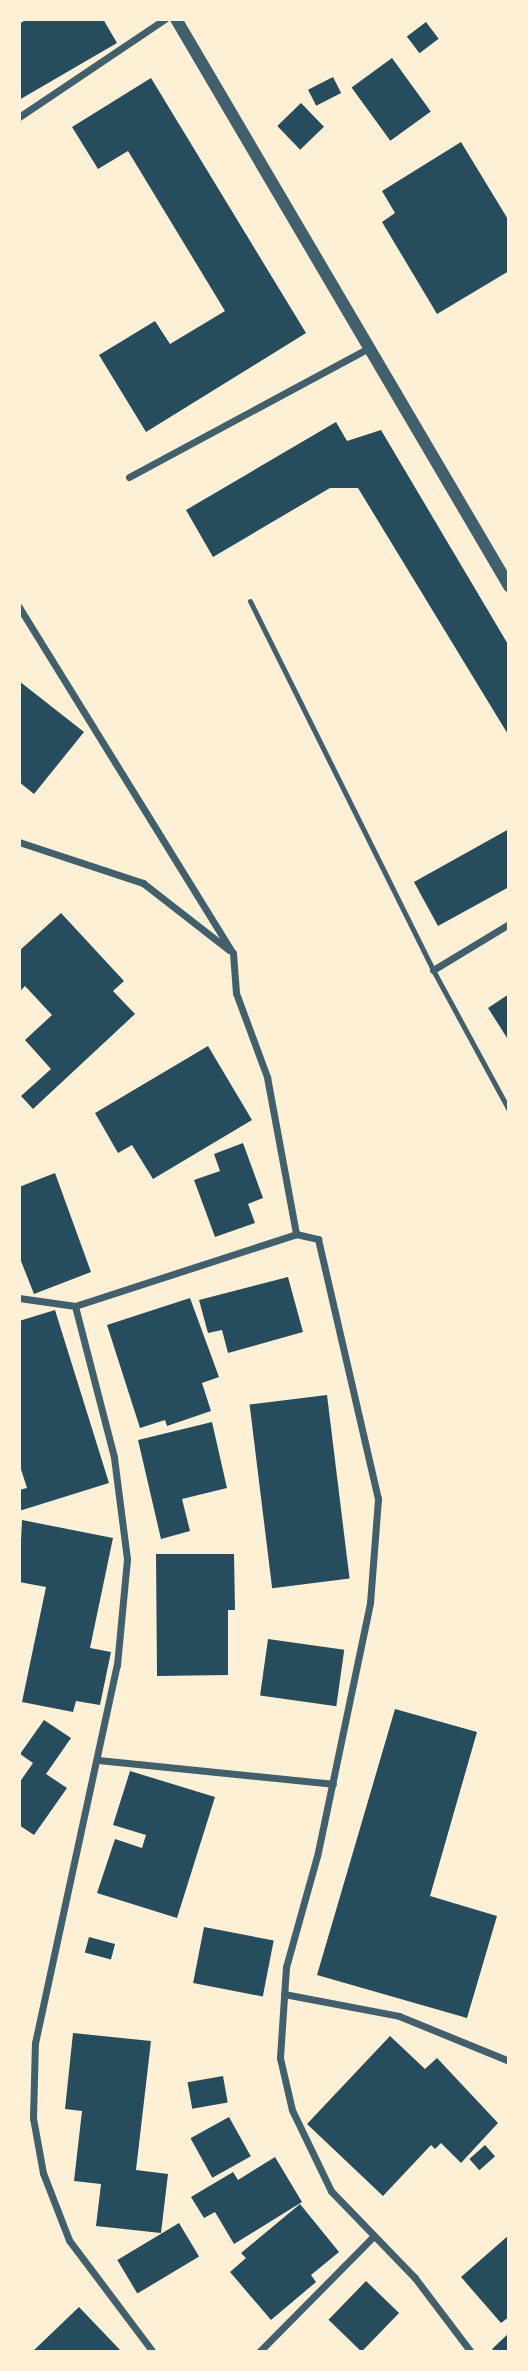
<!DOCTYPE html>
<style>
body{margin:0}
#map{position:relative;width:528px;height:2371px;overflow:hidden;background:#fdf0d5;font-family:"PT Sans",sans-serif}
div>[style]{position:absolute}
.building>*{inset:0;background:#264d5e;transform-origin:0 0}
.service>*{height:5px;margin:-2.5px;padding:0 2.5px;transform-origin:2.5px;border-radius:2.5px;background:#3f606c}
.minor>*{height:7px;margin:-3.5px;padding:0 3.5px;transform-origin:3.5px;border-radius:3.5px;background:#3f606c}
.tertiary>*{height:12px;margin:-6px;padding:0 6px;transform-origin:6px;border-radius:6px;background:#3f606c}
span{translate:-50% -50%;white-space:nowrap;text-align:center;line-height:1.15;-webkit-text-stroke:7px #fdf0d5;paint-order:stroke}
.frame{position:absolute;inset:0;border:21px solid #fdf0d5;pointer-events:none}
</style>
<div id="map">
<div class="building">
<i style="clip-path:polygon(27px 19px,103px 19px,117px 43px,19px 100px,19px 24px)"></i>
<i style="left:426px;top:22px;width:21px;height:24px;rotate:53deg"></i>
<i style="left:392px;top:58px;width:66px;height:50px;rotate:54deg"></i>
<i style="left:333px;top:77px;width:18px;height:28px;rotate:63deg"></i>
<i style="clip-path:polygon(151px 78px,306px 333px,146px 432px,99px 355px,155px 321px,170px 344px,225px 311px,128px 151px,98px 169px,72px 127px)"></i>
<i style="left:301px;top:103px;width:33px;height:33px;rotate:46deg"></i>
<i style="clip-path:polygon(461px 142px,509px 221px,509px 271px,437px 314px,382px 222px,395px 213px,382px 191px)"></i>
<i style="clip-path:polygon(336px 422px,347px 441px,381px 430px,509px 646px,509px 736px,358px 488px,330px 488px,213px 557px,186px 510px)"></i>
<i style="clip-path:polygon(19px 681px,84px 732px,34px 794px,19px 782px)"></i>
<i style="clip-path:polygon(509px 829px,509px 887px,438px 926px,414px 882px)"></i>
<i style="clip-path:polygon(61px 913px,124px 981px,113px 991px,135px 1014px,33px 1109px,21px 1096px,51px 1069px,25px 1040px,52px 1015px,25px 986px,19px 992px,19px 951px)"></i>
<i style="clip-path:polygon(509px 994px,509px 1041px,488px 1008px)"></i>
<i style="clip-path:polygon(208px 1046px,252px 1120px,153px 1179px,132px 1145px,118px 1153px,95px 1113px)"></i>
<i style="clip-path:polygon(243px 1143px,263px 1198px,248px 1204px,255px 1223px,215px 1237px,194px 1180px,220px 1171px,214px 1154px)"></i>
<i style="clip-path:polygon(55px 1173px,91px 1272px,34px 1294px,19px 1256px,19px 1187px)"></i>
<i style="clip-path:polygon(288px 1277px,303px 1332px,228px 1353px,222px 1330px,208px 1333px,199px 1300px)"></i>
<i style="clip-path:polygon(190px 1298px,219px 1377px,202px 1383px,211px 1411px,167px 1426px,165px 1420px,140px 1428px,107px 1325px)"></i>
<i style="clip-path:polygon(55px 1310px,109px 1483px,19px 1511px,19px 1490px,27px 1488px,19px 1463px,19px 1321px)"></i>
<i style="left:327px;top:1395px;width:185px;height:78px;rotate:83deg"></i>
<i style="clip-path:polygon(212px 1422px,227px 1488px,182px 1499px,190px 1531px,161px 1539px,138px 1440px)"></i>
<i style="clip-path:polygon(22px 1520px,113px 1538px,90px 1648px,111px 1652px,100px 1705px,76px 1701px,73px 1712px,22px 1702px,46px 1587px,19px 1582px)"></i>
<i style="clip-path:polygon(156px 1554px,234px 1554px,235px 1610px,228px 1610px,228px 1675px,157px 1676px)"></i>
<i style="left:268px;top:1639px;width:77px;height:57px;rotate:8deg"></i>
<i style="clip-path:polygon(395px 1709px,477px 1732px,430px 1896px,497px 1916px,467px 2018px,317px 1975px)"></i>
<i style="clip-path:polygon(44px 1720px,71px 1738px,46px 1774px,67px 1788px,34px 1835px,19px 1825px,19px 1783px,33px 1763px,20px 1754px)"></i>
<i style="clip-path:polygon(130px 1771px,215px 1797px,177px 1918px,97px 1893px,115px 1839px,142px 1848px,146px 1835px,113px 1825px)"></i>
<i style="left:204px;top:1927px;width:71px;height:57px;rotate:11deg"></i>
<i style="left:89px;top:1937px;width:27px;height:16px;rotate:15deg"></i>
<i style="clip-path:polygon(73px 2033px,151px 2041px,136px 2170px,168px 2174px,161px 2233px,96px 2226px,101px 2184px,74px 2181px,82px 2111px,65px 2109px)"></i>
<i style="clip-path:polygon(390px 2036px,425px 2069px,437px 2058px,498px 2123px,461px 2163px,441px 2143px,435px 2149px,431px 2145px,383px 2196px,307px 2124px)"></i>
<i style="left:223px;top:2076px;width:27px;height:36px;rotate:80deg"></i>
<i style="left:229px;top:2117px;width:45px;height:44px;rotate:61deg"></i>
<i style="left:485px;top:2145px;width:15px;height:21px;rotate:48deg"></i>
<i style="clip-path:polygon(275px 2157px,302px 2202px,234px 2244px,215px 2212px,204px 2218px,191px 2197px,233px 2172px,238px 2180px)"></i>
<i style="clip-path:polygon(300px 2204px,339px 2252px,311px 2275px,316px 2282px,271px 2320px,230px 2272px,246px 2258px,241px 2253px)"></i>
<i style="left:179px;top:2223px;width:39px;height:72px;rotate:59deg"></i>
<i style="clip-path:polygon(509px 2235px,509px 2317px,501px 2323px,461px 2277px)"></i>
<i style="left:366px;top:2281px;width:46px;height:54px;rotate:44deg"></i>
<i style="clip-path:polygon(79px 2307px,122px 2352px,32px 2352px)"></i>
<i style="clip-path:polygon(509px 2333px,509px 2352px,495px 2352px,492px 2349px)"></i>
</div>
<div class="service">
<i style="left:250px;top:601px;width:412px;rotate:63.6deg"></i>
<i style="left:433px;top:970px;width:159px;rotate:61.5deg"></i>
</div>
<div class="minor">
<i style="left:19px;top:117px;width:176px;rotate:-33.9deg"></i>
<i style="left:129px;top:477px;width:272px;rotate:-28.3deg"></i>
<i style="left:19px;top:607px;width:407px;rotate:58.3deg"></i>
<i style="left:233px;top:953px;width:40px;rotate:85.7deg"></i>
<i style="left:236px;top:993px;width:90px;rotate:69.7deg"></i>
<i style="left:267px;top:1077px;width:160px;rotate:79.5deg"></i>
<i style="left:296px;top:1234px;width:23px;rotate:13deg"></i>
<i style="left:318px;top:1239px;width:267px;rotate:77deg"></i>
<i style="left:378px;top:1499px;width:104px;rotate:94.4deg"></i>
<i style="left:370px;top:1603px;width:258px;rotate:101.8deg"></i>
<i style="left:317px;top:1856px;width:115px;rotate:105.6deg"></i>
<i style="left:286px;top:1967px;width:91px;rotate:93.8deg"></i>
<i style="left:280px;top:2058px;width:53px;rotate:77deg"></i>
<i style="left:292px;top:2110px;width:90px;rotate:64.3deg"></i>
<i style="left:331px;top:2191px;width:121px;rotate:46deg"></i>
<i style="left:415px;top:2278px;width:93px;rotate:52.9deg"></i>
<i style="left:19px;top:842px;width:131px;rotate:18.3deg"></i>
<i style="left:143px;top:883px;width:109px;rotate:37.9deg"></i>
<i style="left:433px;top:970px;width:89px;rotate:-31.2deg"></i>
<i style="left:19px;top:1298px;width:57px;rotate:8.1deg"></i>
<i style="left:98px;top:1760px;width:236px;rotate:5.8deg"></i>
<i style="left:284px;top:1994px;width:117px;rotate:10.8deg"></i>
<i style="left:399px;top:2016px;width:119px;rotate:22.2deg"></i>
<i style="left:153px;top:2352px;width:140px;rotate:-126.9deg"></i>
<i style="left:69px;top:2240px;width:72px;rotate:-111.2deg"></i>
<i style="left:43px;top:2173px;width:56px;rotate:-100.3deg"></i>
<i style="left:33px;top:2118px;width:75px;rotate:-88.5deg"></i>
<i style="left:35px;top:2043px;width:387px;rotate:-77.8deg"></i>
<i style="left:117px;top:1665px;width:106px;rotate:-84.6deg"></i>
<i style="left:127px;top:1559px;width:103px;rotate:-97.3deg"></i>
<i style="left:114px;top:1457px;width:156px;rotate:-104.5deg"></i>
<i style="left:75px;top:1306px;width:232px;rotate:-18deg"></i>
<i style="left:259px;top:2352px;width:161px;rotate:-45.3deg"></i>
</div>
<div class="tertiary">
<i style="left:176px;top:19px;width:658px;rotate:59.57deg"></i>
</div>
<div class="frame"></div>
</div>
